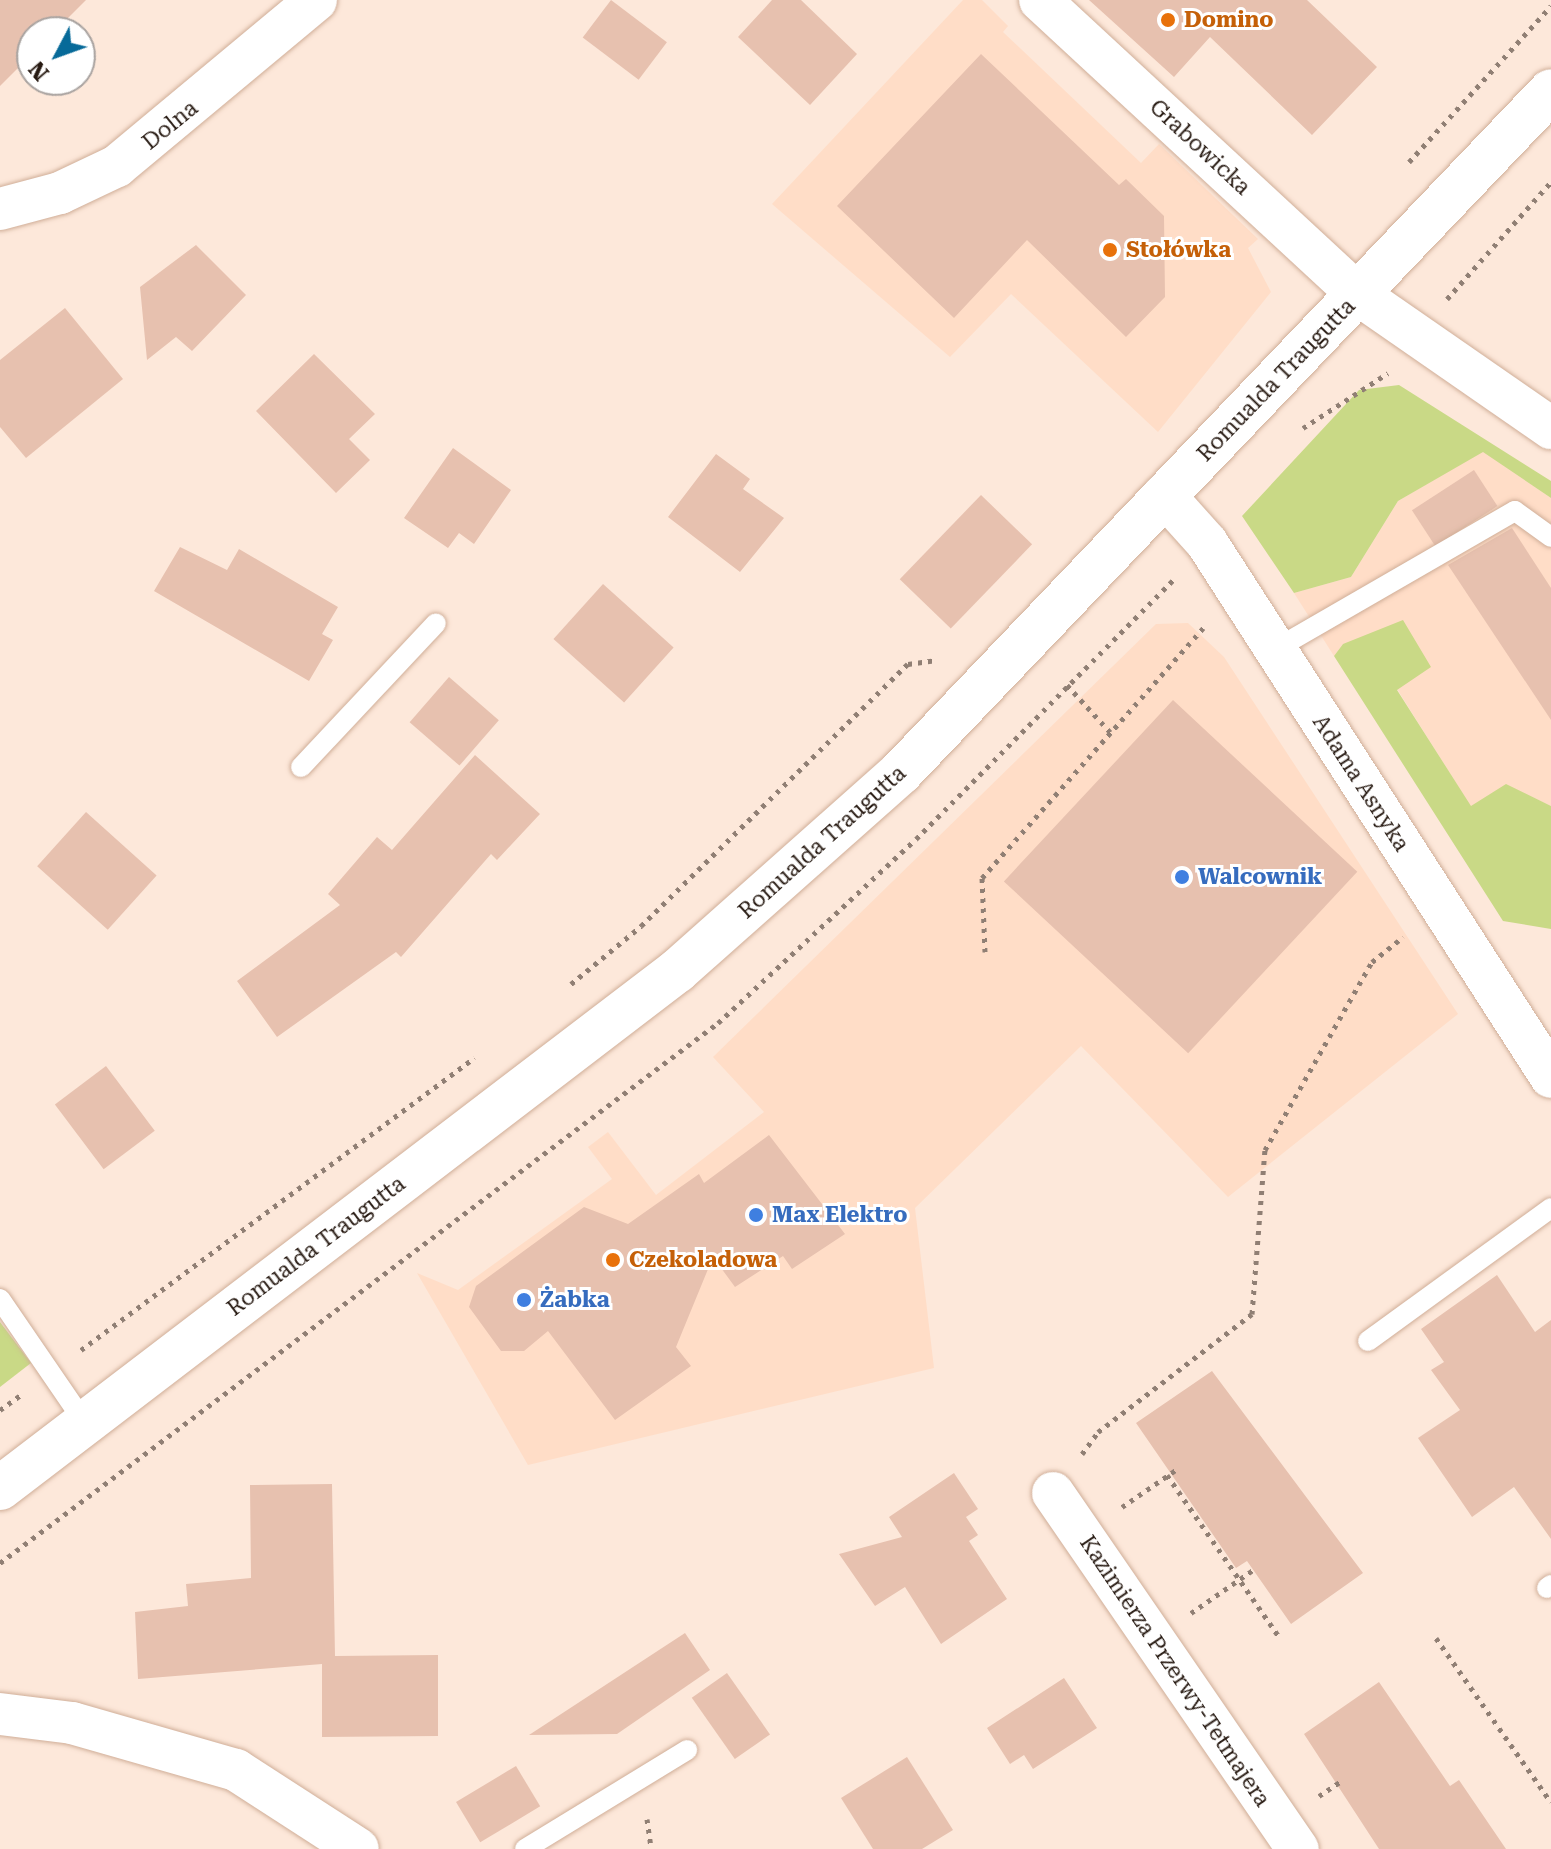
<!DOCTYPE html>
<meta charset="utf-8">
<style>
body{margin:0}
#map{position:relative;width:1551px;height:1849px;overflow:hidden;background:#fde8da;font-family:"Roboto Serif",serif}
div>[style]{position:absolute}
.built>*{inset:0;background:#ffddc7}
.green>*{inset:0;background:#c9d986}
.building>*{inset:0;background:#e7c1af;transform-origin:0 0}
.path>*{height:5px;margin-top:-2.5px;transform-origin:0;background:repeating-linear-gradient(90deg,#907f74 0 4px,transparent 0 10px)}
.roads{filter:drop-shadow(0 0 2px #d0ae98) drop-shadow(0 0 2px #d0ae98)}
.service>*{height:20px;margin:-10px;padding:0 10px;transform-origin:10px;border-radius:10px;background:#fff}
.minor>*{height:42px;margin:-21px;padding:0 21px;transform-origin:21px;border-radius:21px;background:#fff}
.tertiary>*{height:44px;margin:-22px;padding:0 22px;transform-origin:22px;border-radius:22px;background:#fff}
.dots>*{width:22px;height:22px;translate:-50% -50%;box-sizing:border-box;border:4px solid #fff;border-radius:50%}
span{translate:-50% -50%;white-space:nowrap;text-align:center;line-height:1.15;-webkit-text-stroke:6px #fff;paint-order:stroke}
.food-label{font-size:22px;color:#c56008;font-weight:700}
.left{translate:0 -50%;text-align:left}
.street-label{font-size:22px;color:#271a12}
.shop-label{font-size:22px;color:#366cbe;font-weight:700}
.north{position:absolute;left:16px;top:16px;width:80px;height:80px;box-sizing:border-box;background:#fff;border:2px solid #a9a3a0;border-radius:50%;rotate:229deg;font-size:22px;font-weight:700;line-height:32px;text-align:center;color:#271a12}
.north::after{content:'';display:block;margin:auto;width:28px;height:36px;background:#076a99;clip-path:polygon(50% 0,100% 100%,50% 72%,0 100%)}
</style>
<div id="map">
<div class="built">
<i style="clip-path:polygon(963px 0,982px 0,1008px 26px,1003px 32px,1141px 163px,1159px 144px,1258px 239px,1248px 248px,1271px 292px,1158px 432px,1011px 294px,950px 357px,772px 204px)"></i>
<i style="clip-path:polygon(1483px 451px,1551px 498px,1551px 806px,1506px 785px,1471px 807px,1397px 689px,1343px 644px,1334px 656px,1294px 593px,1351px 577px,1398px 501px)"></i>
<i style="clip-path:polygon(1188px 623px,1224px 657px,1458px 1014px,1228px 1197px,1081px 1046px,915px 1208px,934px 1368px,528px 1465px,417px 1273px,458px 1290px,612px 1179px,588px 1147px,608px 1132px,656px 1195px,764px 1112px,713px 1057px,1156px 624px)"></i>
</div>
<div class="green">
<i style="clip-path:polygon(1399px 385px,1551px 481px,1551px 498px,1483px 452px,1398px 501px,1351px 577px,1294px 593px,1242px 516px,1359px 390px)"></i>
<i style="clip-path:polygon(1403px 620px,1431px 667px,1397px 690px,1471px 806px,1506px 784px,1551px 806px,1551px 929px,1503px 921px,1334px 656px,1343px 644px)"></i>
<i style="clip-path:polygon(0 1322px,31px 1363px,0 1387px)"></i>
</div>
<div class="building">
<i style="clip-path:polygon(0 0,86px 0,54px 32px,32px 32px,32px 54px,0 86px)"></i>
<i style="left:611px;top:0;width:70px;height:47px;rotate:37deg"></i>
<i style="clip-path:polygon(772px 0,801px 0,857px 54px,810px 105px,738px 37px)"></i>
<i style="clip-path:polygon(1089px 0,1307px 0,1377px 67px,1312px 135px,1210px 37px,1174px 77px)"></i>
<i style="clip-path:polygon(981px 54px,1119px 185px,1126px 179px,1164px 216px,1165px 297px,1126px 337px,1027px 240px,954px 318px,837px 206px)"></i>
<i style="clip-path:polygon(196px 245px,246px 295px,192px 351px,176px 337px,147px 360px,140px 287px)"></i>
<i style="clip-path:polygon(65px 308px,123px 379px,26px 458px,0 427px,0 360px)"></i>
<i style="clip-path:polygon(314px 354px,375px 414px,349px 439px,370px 460px,336px 493px,256px 411px)"></i>
<i style="clip-path:polygon(453px 448px,511px 490px,474px 544px,459px 533px,448px 548px,404px 518px)"></i>
<i style="clip-path:polygon(716px 454px,750px 479px,743px 489px,784px 518px,740px 572px,668px 517px)"></i>
<i style="left:1474px;top:470px;width:43px;height:74px;rotate:57deg"></i>
<i style="left:981px;top:495px;width:71px;height:117px;rotate:44deg"></i>
<i style="clip-path:polygon(1512px 528px,1551px 588px,1551px 720px,1448px 565px)"></i>
<i style="clip-path:polygon(180px 547px,227px 570px,239px 549px,338px 607px,322px 634px,333px 640px,309px 681px,154px 591px)"></i>
<i style="left:603px;top:584px;width:95px;height:74px;rotate:42deg"></i>
<i style="left:449px;top:677px;width:66px;height:60px;rotate:41deg"></i>
<i style="left:1173px;top:700px;width:252px;height:248px;rotate:43deg"></i>
<i style="clip-path:polygon(475px 755px,540px 814px,497px 860px,491px 854px,401px 957px,396px 952px,277px 1037px,237px 981px,340px 905px,328px 894px,377px 837px,392px 850px)"></i>
<i style="left:86px;top:812px;width:95px;height:73px;rotate:42deg"></i>
<i style="left:106px;top:1066px;width:81px;height:64px;rotate:53deg"></i>
<i style="clip-path:polygon(769px 1135px,845px 1234px,792px 1269px,783px 1256px,735px 1287px,713px 1257px,676px 1347px,691px 1366px,615px 1420px,548px 1331px,524px 1351px,501px 1351px,469px 1307px,476px 1286px,584px 1207px,628px 1224px,699px 1174px,704px 1183px)"></i>
<i style="clip-path:polygon(1497px 1275px,1535px 1332px,1551px 1320px,1551px 1539px,1514px 1487px,1472px 1517px,1418px 1438px,1460px 1410px,1431px 1370px,1444px 1362px,1421px 1329px)"></i>
<i style="clip-path:polygon(1212px 1371px,1363px 1573px,1291px 1624px,1247px 1561px,1236px 1568px,1136px 1423px)"></i>
<i style="clip-path:polygon(954px 1473px,978px 1509px,966px 1517px,978px 1535px,969px 1541px,1007px 1599px,941px 1644px,905px 1587px,875px 1606px,839px 1554px,902px 1537px,889px 1517px)"></i>
<i style="clip-path:polygon(332px 1484px,335px 1656px,438px 1655px,438px 1736px,322px 1737px,322px 1664px,138px 1679px,135px 1612px,188px 1606px,186px 1584px,251px 1578px,250px 1485px)"></i>
<i style="clip-path:polygon(685px 1633px,710px 1670px,617px 1734px,529px 1735px)"></i>
<i style="left:727px;top:1673px;width:75px;height:43px;rotate:55deg"></i>
<i style="clip-path:polygon(1064px 1678px,1097px 1728px,1033px 1769px,1024px 1755px,1010px 1764px,987px 1728px)"></i>
<i style="clip-path:polygon(1379px 1682px,1450px 1786px,1459px 1780px,1506px 1849px,1379px 1849px,1304px 1734px)"></i>
<i style="clip-path:polygon(907px 1757px,953px 1830px,922px 1849px,873px 1849px,841px 1798px)"></i>
<i style="left:516px;top:1766px;width:47px;height:70px;rotate:59deg"></i>
</div>
<div class="path">
<i style="left:1409px;top:162px;width:211px;rotate:-47.7deg"></i>
<i style="left:1447px;top:299px;width:157px;rotate:-48.4deg"></i>
<i style="left:1303px;top:428px;width:101px;rotate:-32.9deg"></i>
<i style="left:1067px;top:685px;width:64px;rotate:47.5deg"></i>
<i style="left:985px;top:952px;width:74px;rotate:-92.3deg"></i>
<i style="left:982px;top:878px;width:334px;rotate:-48.5deg"></i>
<i style="left:571px;top:984px;width:91px;rotate:-39.6deg"></i>
<i style="left:641px;top:926px;width:374px;rotate:-44.5deg"></i>
<i style="left:908px;top:664px;width:29px;rotate:-8deg"></i>
<i style="left:81px;top:1350px;width:490px;rotate:-36.6deg"></i>
<i style="left:0;top:1410px;width:27px;rotate:-36deg"></i>
<i style="left:1082px;top:1454px;width:27px;rotate:-54deg"></i>
<i style="left:1098px;top:1432px;width:194px;rotate:-37.5deg"></i>
<i style="left:1252px;top:1314px;width:165px;rotate:-85.5deg"></i>
<i style="left:1265px;top:1150px;width:216px;rotate:-60.4deg"></i>
<i style="left:1372px;top:962px;width:40px;rotate:-39deg"></i>
<i style="left:1167px;top:1475px;width:198px;rotate:55.3deg"></i>
<i style="left:1122px;top:1507px;width:67px;rotate:-34.6deg"></i>
<i style="left:0;top:1563px;width:898px;rotate:-36.95deg"></i>
<i style="left:718px;top:1023px;width:270px;rotate:-42.9deg"></i>
<i style="left:916px;top:839px;width:366px;rotate:-45.2deg"></i>
<i style="left:1191px;top:1613px;width:75px;rotate:-34.7deg"></i>
<i style="left:1436px;top:1638px;width:200px;rotate:55deg"></i>
<i style="left:1319px;top:1796px;width:27px;rotate:-34deg"></i>
<i style="left:647px;top:1819px;width:30px;rotate:82deg"></i>
</div>
<div class="roads">
<div class="service">
<i style="left:1274px;top:650px;width:278px;rotate:-30deg"></i>
<i style="left:1515px;top:511px;width:44px;rotate:35.8deg"></i>
<i style="left:301px;top:767px;width:197px;rotate:-46.8deg"></i>
<i style="left:0;top:1299px;width:150px;rotate:55.6deg"></i>
<i style="left:1368px;top:1341px;width:226px;rotate:-36deg"></i>
<i style="left:1547px;top:1588px;width:5px;rotate:-37deg"></i>
<i style="left:525px;top:1849px;width:190px;rotate:-31.4deg"></i>
</div>
<div class="minor">
<i style="left:1040px;top:0;width:434px;rotate:42.8deg"></i>
<i style="left:1359px;top:295px;width:234px;rotate:34.7deg"></i>
<i style="left:0;top:209px;width:62px;rotate:-14.9deg"></i>
<i style="left:60px;top:193px;width:63px;rotate:-25.3deg"></i>
<i style="left:117px;top:166px;width:259px;rotate:-39.8deg"></i>
<i style="left:1164px;top:495px;width:64px;rotate:48.1deg"></i>
<i style="left:1207px;top:543px;width:635px;rotate:57.21deg"></i>
<i style="left:1053px;top:1493px;width:432px;rotate:55.5deg"></i>
<i style="left:0;top:1714px;width:73px;rotate:7.1deg"></i>
<i style="left:72px;top:1723px;width:171px;rotate:16deg"></i>
<i style="left:236px;top:1770px;width:145px;rotate:32.9deg"></i>
</div>
<div class="tertiary">
<i style="left:0;top:1488px;width:852px;rotate:-37.37deg"></i>
<i style="left:677px;top:971px;width:300px;rotate:-41.6deg"></i>
<i style="left:901px;top:772px;width:941px;rotate:-46.33deg"></i>
</div>
</div>
<div class="dots">
<i style="left:1168px;top:20px;background:#e8710a"></i>
<i style="left:1110px;top:250px;background:#e8710a"></i>
<i style="left:1182px;top:877px;background:#3f7fe0"></i>
<i style="left:756px;top:1215px;background:#3f7fe0"></i>
<i style="left:613px;top:1260px;background:#e8710a"></i>
<i style="left:524px;top:1300px;background:#3f7fe0"></i>
</div>
<div class="food-label">
<span class="left" style="left:1184px;top:20px">Domino</span>
<span class="left" style="left:1126px;top:250px">Stołówka</span>
<span class="left" style="left:629px;top:1260px">Czekoladowa</span>
</div>
<div class="street-label">
<span style="left:170px;top:125px;rotate:-39deg">Dolna</span>
<span style="left:1200px;top:147px;rotate:43deg">Grabowicka</span>
<span style="left:1276px;top:380px;rotate:-46deg">Romualda Traugutta</span>
<span style="left:1361px;top:783px;rotate:57deg">Adama Asnyka</span>
<span style="left:822px;top:842px;rotate:-42deg">Romualda Traugutta</span>
<span style="left:316px;top:1246px;rotate:-37deg">Romualda Traugutta</span>
<span style="left:1175px;top:1671px;rotate:56deg">Kazimierza Przerwy-Tetmajera</span>
</div>
<div class="shop-label">
<span class="left" style="left:1198px;top:877px">Walcownik</span>
<span class="left" style="left:772px;top:1215px">Max Elektro</span>
<span class="left" style="left:540px;top:1300px">Żabka</span>
</div>
<div class="north">N</div>
</div>
